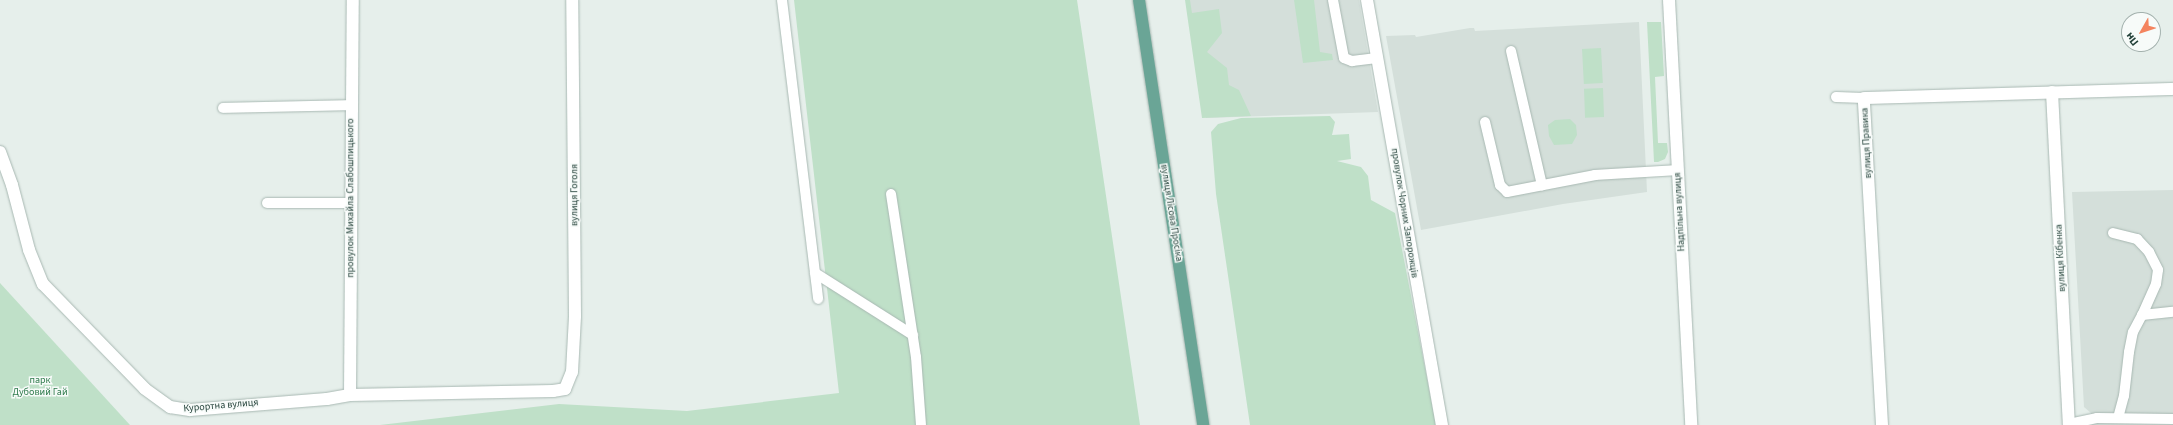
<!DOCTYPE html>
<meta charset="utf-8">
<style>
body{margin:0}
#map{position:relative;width:2173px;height:425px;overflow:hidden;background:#e6efeb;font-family:"Source Sans 3",sans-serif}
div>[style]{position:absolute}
.built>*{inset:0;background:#d4dfda}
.green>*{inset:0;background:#bfe0c8;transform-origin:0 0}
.roads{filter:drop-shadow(0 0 1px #a8b8b2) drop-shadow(0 0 1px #a8b8b2)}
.lane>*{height:10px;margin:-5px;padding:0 5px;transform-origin:5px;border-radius:5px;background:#fff}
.street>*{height:12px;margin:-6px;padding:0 6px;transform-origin:6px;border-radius:6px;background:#fff}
.primary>*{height:12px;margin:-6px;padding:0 6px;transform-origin:6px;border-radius:6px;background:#6aa596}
span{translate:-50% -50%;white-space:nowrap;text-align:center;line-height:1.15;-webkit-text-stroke:3px #f7fbf9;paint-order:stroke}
.street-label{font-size:10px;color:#24423a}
.park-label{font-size:10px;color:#2d7a4b}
.north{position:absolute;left:2121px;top:12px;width:40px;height:40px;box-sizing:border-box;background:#f7fbf9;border:1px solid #a3b1ad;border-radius:50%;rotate:231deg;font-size:11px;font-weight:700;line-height:16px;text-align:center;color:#24423a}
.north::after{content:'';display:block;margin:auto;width:14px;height:18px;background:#f4845f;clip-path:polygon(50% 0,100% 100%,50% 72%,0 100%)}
</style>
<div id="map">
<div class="built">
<i style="clip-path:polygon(1189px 0,1359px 0,1378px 112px,1206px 118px)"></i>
<i style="clip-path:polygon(1639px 22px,1647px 192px,1563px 204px,1421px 230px,1386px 36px,1415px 35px,1416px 37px,1470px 28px,1474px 28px,1475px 31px)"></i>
<i style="clip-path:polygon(2173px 190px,2173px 425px,2092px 425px,2091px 413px,2084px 407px,2072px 192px)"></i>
</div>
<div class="green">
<i style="clip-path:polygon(794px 0,1077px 0,1140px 425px,380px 425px,559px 404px,687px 411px,839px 393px)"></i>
<i style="clip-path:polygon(1185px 0,1190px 0,1192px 13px,1219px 9px,1222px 33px,1207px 52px,1227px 68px,1229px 85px,1239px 90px,1251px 116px,1202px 118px)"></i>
<i style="clip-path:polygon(1294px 0,1314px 0,1320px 52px,1332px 54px,1333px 60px,1303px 63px)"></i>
<i style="clip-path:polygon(1647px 22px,1661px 22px,1664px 76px,1655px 77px,1658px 143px,1667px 143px,1668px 152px,1665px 159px,1658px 162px,1654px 162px)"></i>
<i style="left:1601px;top:48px;width:35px;height:19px;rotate:87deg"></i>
<i style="left:1603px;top:88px;width:29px;height:19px;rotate:88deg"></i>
<i style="clip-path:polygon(1330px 116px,1335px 122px,1332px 135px,1349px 134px,1351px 159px,1337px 161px,1361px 167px,1368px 176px,1371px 200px,1395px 213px,1436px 425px,1250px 425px,1216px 194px,1211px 132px,1218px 124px,1241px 118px)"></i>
<i style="clip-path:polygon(1570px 119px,1576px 125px,1577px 135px,1572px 144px,1554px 145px,1549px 136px,1548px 125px,1555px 120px)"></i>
<i style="clip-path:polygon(0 283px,130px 425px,0 425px)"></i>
</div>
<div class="roads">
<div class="lane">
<i style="left:782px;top:0;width:301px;rotate:83.1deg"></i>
<i style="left:1333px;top:0;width:59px;rotate:79.3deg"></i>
<i style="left:1344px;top:58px;width:9px;rotate:21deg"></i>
<i style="left:1352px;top:61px;width:25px;rotate:-7deg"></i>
<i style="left:1511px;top:51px;width:138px;rotate:77deg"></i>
<i style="left:1836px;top:97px;width:28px;rotate:2deg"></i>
<i style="left:223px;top:108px;width:129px;rotate:-1.3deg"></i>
<i style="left:1485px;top:122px;width:65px;rotate:76.6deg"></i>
<i style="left:1500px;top:185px;width:10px;rotate:45deg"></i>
<i style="left:1507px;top:192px;width:90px;rotate:-10.9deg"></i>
<i style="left:1595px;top:175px;width:83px;rotate:-3.4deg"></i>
<i style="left:891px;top:194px;width:165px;rotate:81.3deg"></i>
<i style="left:916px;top:357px;width:68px;rotate:85.8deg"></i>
<i style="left:267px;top:203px;width:84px"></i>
<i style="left:2113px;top:233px;width:25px;rotate:14deg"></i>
<i style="left:2137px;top:239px;width:18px;rotate:47deg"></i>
<i style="left:2149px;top:252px;width:20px;rotate:63deg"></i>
<i style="left:2158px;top:270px;width:14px;rotate:98deg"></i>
<i style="left:2156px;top:284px;width:34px;rotate:114deg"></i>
<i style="left:815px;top:273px;width:116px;rotate:32.3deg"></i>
<i style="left:2118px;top:418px;width:23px;rotate:-75deg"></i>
<i style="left:2124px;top:396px;width:44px;rotate:-83.5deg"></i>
<i style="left:2129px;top:352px;width:20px;rotate:-79deg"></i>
<i style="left:2133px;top:332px;width:19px;rotate:-62deg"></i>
<i style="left:2142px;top:315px;width:31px;rotate:-6deg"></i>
<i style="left:2069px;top:424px;width:29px;rotate:-12deg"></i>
<i style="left:2097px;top:418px;width:76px;rotate:0.8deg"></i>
</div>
<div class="street">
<i style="left:1367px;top:0;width:432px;rotate:80deg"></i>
<i style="left:1669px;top:0;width:426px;rotate:87deg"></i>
<i style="left:2052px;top:92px;width:333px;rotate:87.1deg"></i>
<i style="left:0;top:152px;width:35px;rotate:70deg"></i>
<i style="left:12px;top:185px;width:67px;rotate:75.3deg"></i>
<i style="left:29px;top:250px;width:37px;rotate:68deg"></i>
<i style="left:43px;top:284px;width:146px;rotate:45.8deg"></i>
<i style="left:145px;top:389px;width:31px;rotate:36deg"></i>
<i style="left:170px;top:407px;width:20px;rotate:9deg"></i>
<i style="left:190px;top:410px;width:137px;rotate:-4.6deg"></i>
<i style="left:327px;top:399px;width:23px;rotate:-10deg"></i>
<i style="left:350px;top:395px;width:203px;rotate:-1.1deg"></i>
<i style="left:553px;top:391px;width:12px;rotate:-9deg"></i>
<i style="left:565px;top:389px;width:18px;rotate:-68deg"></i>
<i style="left:572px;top:372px;width:56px;rotate:-86.9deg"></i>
<i style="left:575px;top:316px;width:316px;rotate:-90.5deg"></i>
<i style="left:350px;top:395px;width:395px;rotate:-89.6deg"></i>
<i style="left:1882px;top:425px;width:327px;rotate:-93.2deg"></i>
<i style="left:1864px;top:98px;width:309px;rotate:-1.7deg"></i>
</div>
<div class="primary">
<i style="left:1139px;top:0;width:430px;rotate:81.4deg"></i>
</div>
</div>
<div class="street-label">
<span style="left:1867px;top:143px;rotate:-93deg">вулиця Правика</span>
<span style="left:575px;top:195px;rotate:-90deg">вулиця Гоголя</span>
<span style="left:351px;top:198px;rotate:-90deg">провулок Михайла Слабошпицького</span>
<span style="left:1680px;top:212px;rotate:-93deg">Надпільна вулиця</span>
<span style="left:1171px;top:213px;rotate:81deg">вулиця Лісова Просіка</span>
<span style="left:1404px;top:213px;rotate:81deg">провулок Чорних Запорожців</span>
<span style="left:2061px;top:258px;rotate:-93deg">вулиця Кібенка</span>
<span style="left:221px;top:406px;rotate:-5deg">Курортна вулиця</span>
</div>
<div class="park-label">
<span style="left:40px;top:386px">парк<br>Дубовий Гай</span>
</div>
<div class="north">Пн</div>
</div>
